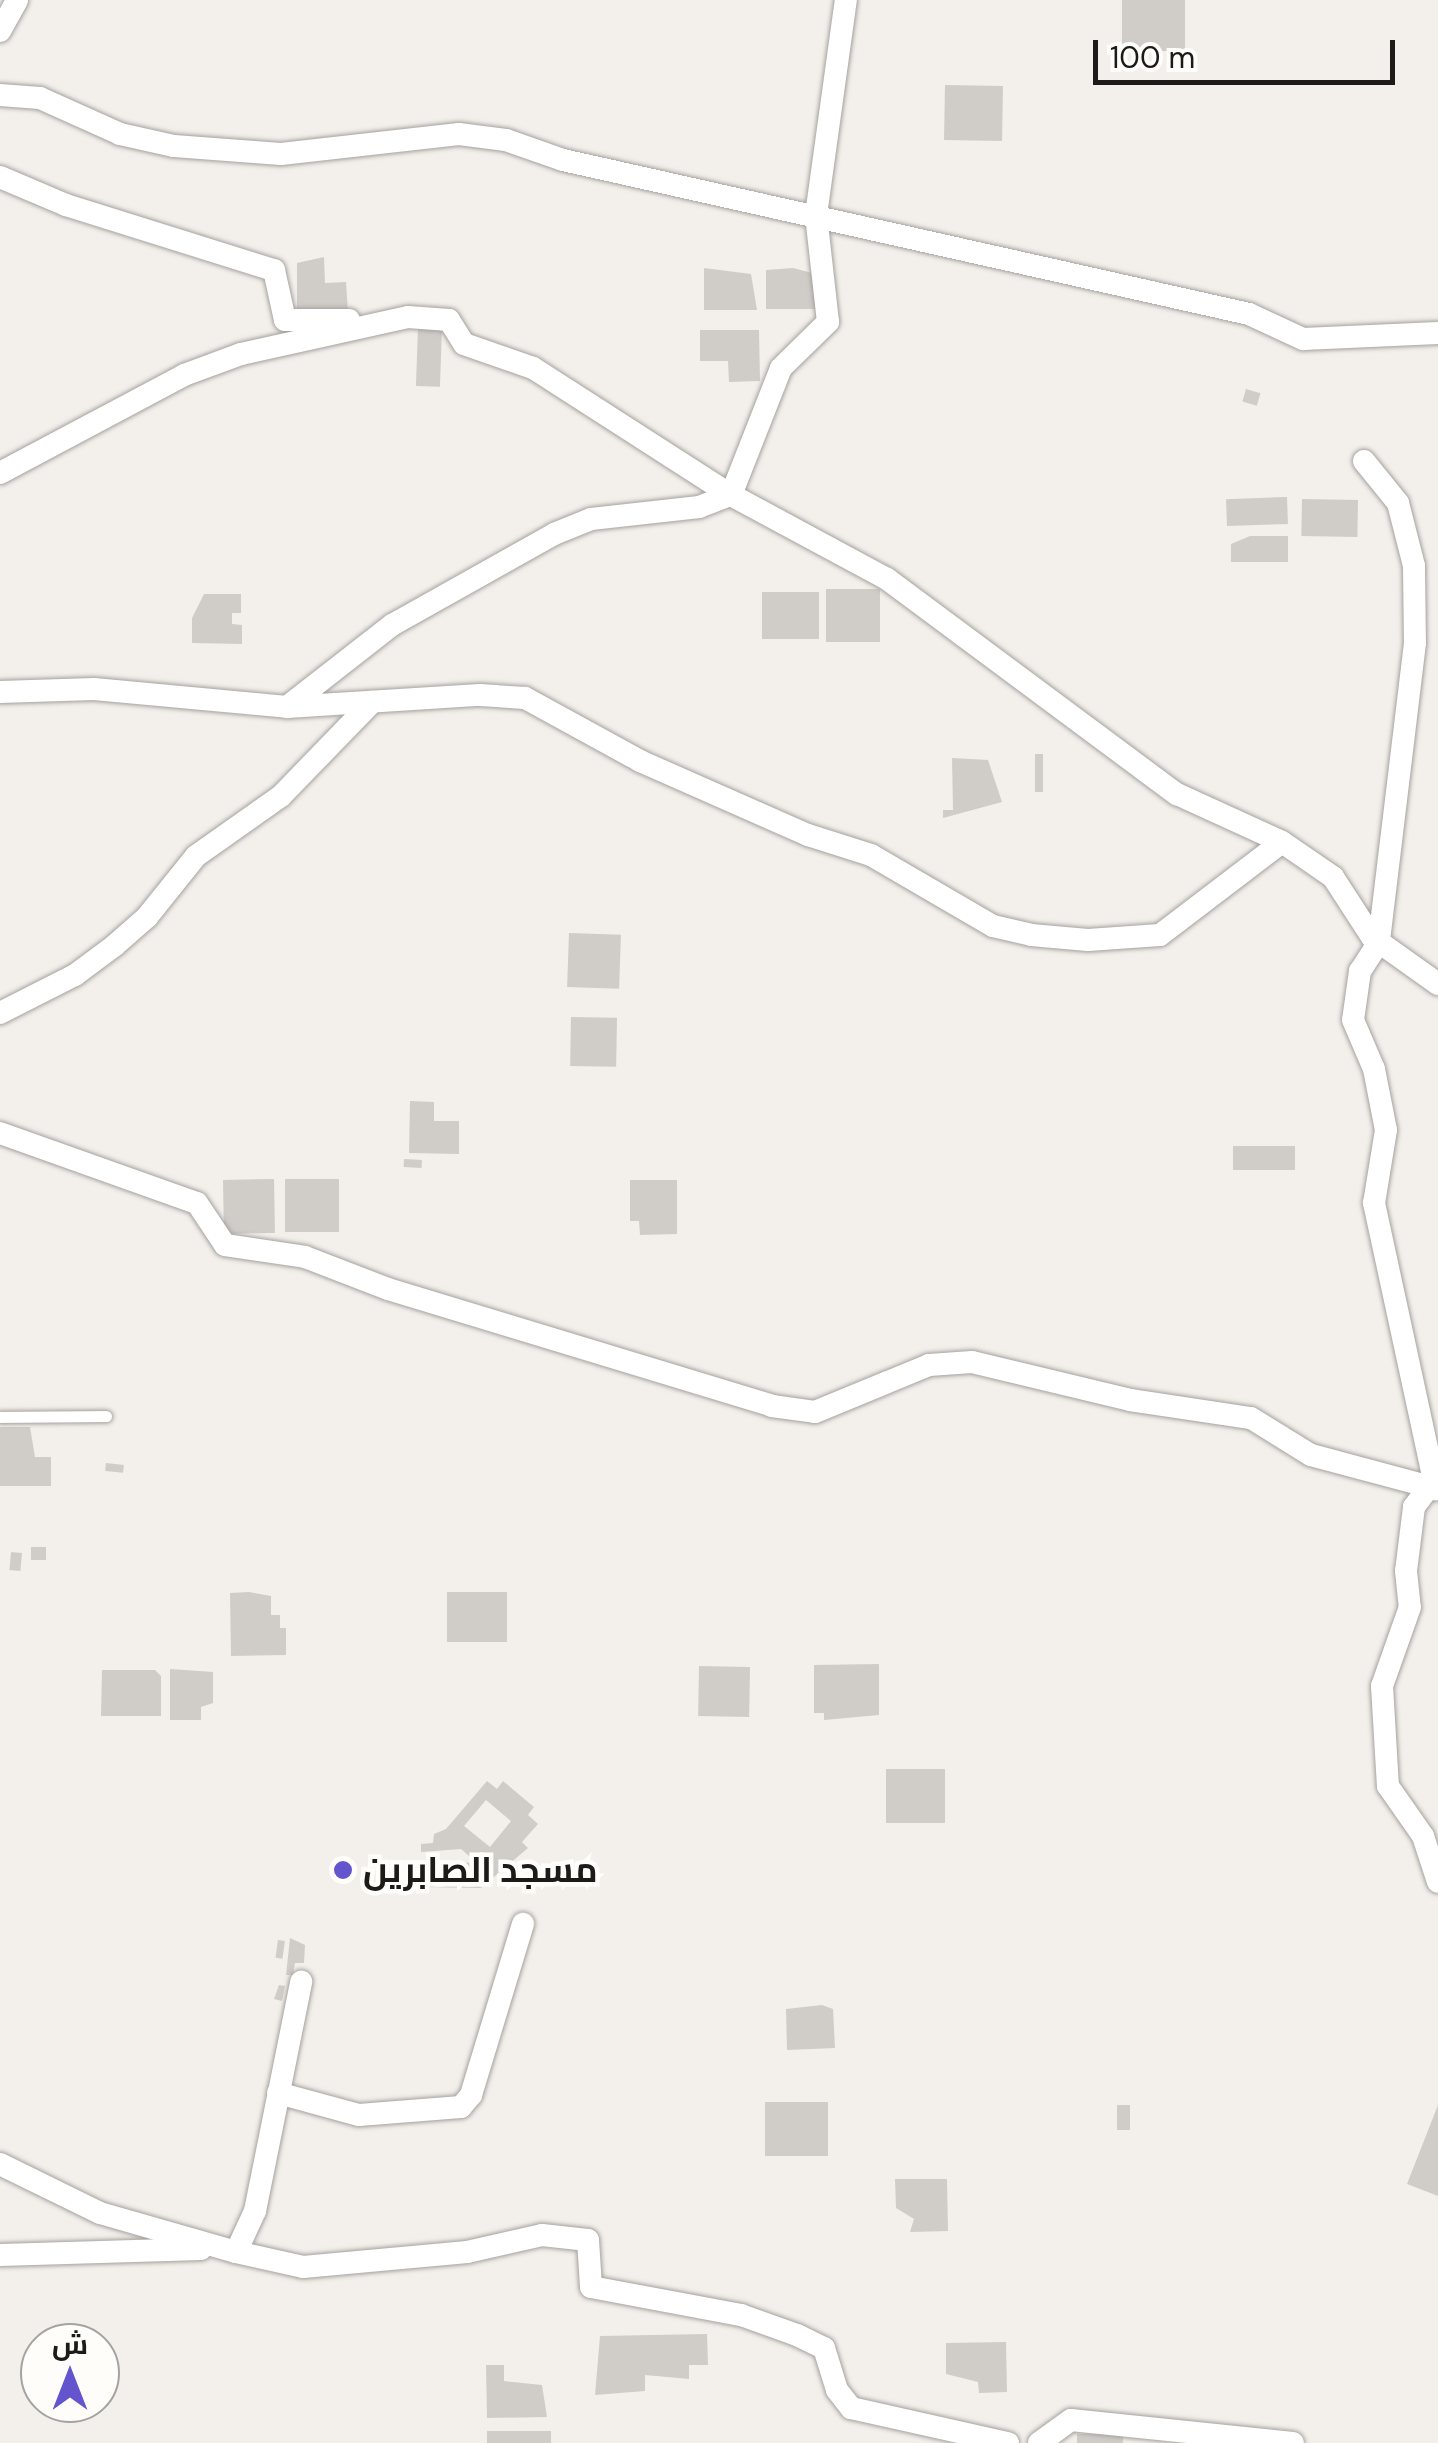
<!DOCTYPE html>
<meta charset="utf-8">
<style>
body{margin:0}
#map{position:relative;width:1438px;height:2443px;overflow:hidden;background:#f3efeb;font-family:"DM Sans",Cairo,sans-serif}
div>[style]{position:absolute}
.building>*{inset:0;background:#d0cdc8;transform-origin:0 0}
.roads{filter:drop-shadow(0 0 2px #a5a29e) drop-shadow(0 0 2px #a5a29e)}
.lane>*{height:11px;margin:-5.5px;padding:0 5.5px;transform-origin:5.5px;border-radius:5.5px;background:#fff}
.street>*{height:22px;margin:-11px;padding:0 11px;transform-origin:11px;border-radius:11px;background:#fff}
.dots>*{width:28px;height:28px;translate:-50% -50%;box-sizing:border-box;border:5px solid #fffdfa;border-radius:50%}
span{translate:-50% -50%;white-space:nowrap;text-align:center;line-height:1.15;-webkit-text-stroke:9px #fffdfa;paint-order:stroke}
.poi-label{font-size:35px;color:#1c1b1a;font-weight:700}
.left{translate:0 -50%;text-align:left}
.north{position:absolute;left:20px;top:2323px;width:100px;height:100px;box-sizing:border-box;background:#fffdfa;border:2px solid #a4a3a0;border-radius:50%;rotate:0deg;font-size:28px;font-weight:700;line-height:40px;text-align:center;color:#1c1b1a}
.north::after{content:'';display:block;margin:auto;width:35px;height:45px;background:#6355ce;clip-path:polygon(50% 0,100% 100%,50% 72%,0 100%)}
.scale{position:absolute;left:1093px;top:40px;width:302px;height:45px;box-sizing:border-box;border:5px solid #1c1b1a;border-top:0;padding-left:12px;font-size:30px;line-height:35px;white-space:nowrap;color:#1c1b1a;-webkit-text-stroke:8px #fffdfa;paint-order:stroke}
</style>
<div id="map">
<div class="building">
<i style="left:1122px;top:0;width:63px;height:51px"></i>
<i style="left:945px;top:85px;width:58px;height:55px;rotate:1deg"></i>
<i style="clip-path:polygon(324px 257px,325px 283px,346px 282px,348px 312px,297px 313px,297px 263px)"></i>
<i style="clip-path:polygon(704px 268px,751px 274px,757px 310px,704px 310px)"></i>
<i style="clip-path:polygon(793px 268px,812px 273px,818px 309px,766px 309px,766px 270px)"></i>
<i style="left:418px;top:327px;width:24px;height:59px;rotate:2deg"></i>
<i style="clip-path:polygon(700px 330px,759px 330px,760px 381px,729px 382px,728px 361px,700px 361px)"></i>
<i style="left:1246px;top:389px;width:15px;height:13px;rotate:16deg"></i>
<i style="left:1287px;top:497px;width:27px;height:61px;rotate:88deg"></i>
<i style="left:1302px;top:499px;width:56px;height:37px;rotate:1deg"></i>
<i style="clip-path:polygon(1250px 536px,1288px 536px,1288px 562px,1231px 562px,1231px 544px)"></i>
<i style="left:826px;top:589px;width:54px;height:53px"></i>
<i style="left:762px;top:592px;width:57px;height:47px"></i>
<i style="clip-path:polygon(204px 594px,241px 594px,241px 613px,232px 613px,232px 624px,242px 625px,242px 644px,192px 643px,192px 618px)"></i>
<i style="left:1035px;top:754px;width:8px;height:38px"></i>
<i style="clip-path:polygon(952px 758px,988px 760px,1002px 802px,943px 818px,943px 810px,953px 810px)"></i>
<i style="left:569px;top:933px;width:52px;height:54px;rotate:2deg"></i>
<i style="left:571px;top:1017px;width:46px;height:49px;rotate:1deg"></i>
<i style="clip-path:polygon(410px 1101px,434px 1102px,434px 1121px,459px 1121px,459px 1154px,409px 1153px)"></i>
<i style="left:1295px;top:1146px;width:24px;height:62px;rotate:90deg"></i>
<i style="left:404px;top:1159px;width:18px;height:8px;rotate:3deg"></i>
<i style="left:274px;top:1179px;width:54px;height:51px;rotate:89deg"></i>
<i style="left:285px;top:1179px;width:54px;height:53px"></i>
<i style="clip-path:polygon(630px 1180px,677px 1180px,677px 1234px,640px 1235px,639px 1221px,630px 1221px)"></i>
<i style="clip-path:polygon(0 1427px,30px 1427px,35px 1457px,51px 1457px,51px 1486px,0 1486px)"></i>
<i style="left:106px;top:1463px;width:18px;height:8px;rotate:6deg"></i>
<i style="left:31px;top:1547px;width:15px;height:13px"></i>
<i style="left:11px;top:1552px;width:11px;height:18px;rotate:5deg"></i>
<i style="clip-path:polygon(249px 1592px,271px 1596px,271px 1615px,280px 1615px,280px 1628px,286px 1628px,286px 1655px,231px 1656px,230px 1593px)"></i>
<i style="left:447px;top:1592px;width:60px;height:50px"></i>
<i style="clip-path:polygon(879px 1664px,879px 1715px,824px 1720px,824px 1713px,814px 1713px,814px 1665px)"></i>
<i style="left:699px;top:1666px;width:51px;height:50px;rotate:1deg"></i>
<i style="clip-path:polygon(170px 1669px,213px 1672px,213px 1703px,201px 1707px,201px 1720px,170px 1720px)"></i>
<i style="clip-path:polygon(102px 1670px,155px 1670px,161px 1676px,161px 1716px,101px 1716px)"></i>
<i style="left:886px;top:1769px;width:59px;height:54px"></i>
<i style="clip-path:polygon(evenodd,487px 1781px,497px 1789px,503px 1781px,534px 1807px,528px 1815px,538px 1824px,522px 1842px,528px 1848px,481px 1888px,423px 1887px,422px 1866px,476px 1862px,461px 1849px,421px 1852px,421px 1844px,433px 1843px,434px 1834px,446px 1829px,487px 1781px,486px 1800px,511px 1821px,490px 1847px,464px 1826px,486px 1800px)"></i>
<i style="clip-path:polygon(290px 1938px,305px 1945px,304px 1963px,295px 1963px,293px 1975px,286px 1975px)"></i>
<i style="left:278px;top:1940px;width:7px;height:18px;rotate:8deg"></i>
<i style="clip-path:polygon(279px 1985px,285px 1986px,282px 2001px,274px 1999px)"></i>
<i style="clip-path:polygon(822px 2005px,833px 2009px,835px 2048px,787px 2050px,786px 2009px)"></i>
<i style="left:765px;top:2102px;width:63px;height:54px"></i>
<i style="left:1117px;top:2105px;width:13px;height:25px"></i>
<i style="clip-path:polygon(1438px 2105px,1438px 2196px,1407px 2184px)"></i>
<i style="clip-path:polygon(895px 2179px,947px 2179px,948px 2231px,910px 2232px,914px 2219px,896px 2208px)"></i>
<i style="clip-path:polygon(707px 2334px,708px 2365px,689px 2365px,689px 2379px,645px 2375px,645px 2391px,595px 2395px,600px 2336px)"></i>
<i style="clip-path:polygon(1006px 2342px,1007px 2392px,979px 2393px,978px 2382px,946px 2374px,946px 2343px)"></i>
<i style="clip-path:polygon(486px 2365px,504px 2365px,504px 2381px,542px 2385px,547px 2417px,487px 2418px)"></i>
<i style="left:487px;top:2431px;width:64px;height:12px"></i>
<i style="left:1123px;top:2434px;width:9px;height:46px;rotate:90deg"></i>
</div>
<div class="roads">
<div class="lane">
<i style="left:0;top:1417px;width:106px;rotate:-0.5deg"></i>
</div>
<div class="street">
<i style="left:0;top:31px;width:35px;rotate:-61deg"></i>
<i style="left:0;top:95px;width:40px;rotate:4.3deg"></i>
<i style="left:40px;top:98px;width:88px;rotate:24.2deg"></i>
<i style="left:120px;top:134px;width:55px;rotate:12.5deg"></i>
<i style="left:174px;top:146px;width:107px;rotate:4.3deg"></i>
<i style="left:281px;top:154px;width:179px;rotate:-6.4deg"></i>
<i style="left:459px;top:134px;width:47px;rotate:7.3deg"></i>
<i style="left:506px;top:140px;width:60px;rotate:19.3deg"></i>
<i style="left:563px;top:160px;width:703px;rotate:12.65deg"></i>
<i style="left:1249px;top:314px;width:60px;rotate:24.8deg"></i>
<i style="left:1303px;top:339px;width:135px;rotate:-2.5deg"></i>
<i style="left:0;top:177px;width:72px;rotate:23deg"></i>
<i style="left:66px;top:205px;width:218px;rotate:17.4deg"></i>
<i style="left:274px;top:270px;width:51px;rotate:77.6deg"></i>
<i style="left:285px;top:320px;width:64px"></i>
<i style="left:1364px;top:461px;width:54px;rotate:51deg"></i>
<i style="left:1398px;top:503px;width:65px;rotate:75.7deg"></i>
<i style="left:1414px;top:566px;width:77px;rotate:89.3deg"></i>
<i style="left:1415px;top:643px;width:301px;rotate:96.9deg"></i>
<i style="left:1379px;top:942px;width:35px;rotate:123deg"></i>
<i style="left:1360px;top:971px;width:49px;rotate:98.1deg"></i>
<i style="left:1353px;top:1020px;width:53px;rotate:66.8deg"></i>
<i style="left:1374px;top:1069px;width:62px;rotate:78.9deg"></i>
<i style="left:1386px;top:1130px;width:74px;rotate:99.3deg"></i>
<i style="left:1374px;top:1203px;width:293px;rotate:77.8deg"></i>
<i style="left:0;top:473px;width:208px;rotate:-28deg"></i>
<i style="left:184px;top:375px;width:61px;rotate:-20.2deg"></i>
<i style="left:241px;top:354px;width:171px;rotate:-12.5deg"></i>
<i style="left:408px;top:317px;width:41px;rotate:4.2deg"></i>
<i style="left:449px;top:320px;width:28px;rotate:58deg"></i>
<i style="left:464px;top:344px;width:73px;rotate:19.2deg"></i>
<i style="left:533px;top:368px;width:235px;rotate:32.7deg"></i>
<i style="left:731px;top:495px;width:177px;rotate:28.3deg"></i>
<i style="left:887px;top:579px;width:361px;rotate:36.6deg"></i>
<i style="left:1177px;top:794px;width:115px;rotate:24.6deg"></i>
<i style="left:1282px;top:842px;width:62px;rotate:34.5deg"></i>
<i style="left:1333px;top:877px;width:72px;rotate:57deg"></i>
<i style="left:1372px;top:937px;width:81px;rotate:35.5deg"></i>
<i style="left:0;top:692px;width:94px;rotate:-1.8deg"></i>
<i style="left:94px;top:689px;width:194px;rotate:5.3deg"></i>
<i style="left:287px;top:707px;width:193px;rotate:-3.6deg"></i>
<i style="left:480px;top:695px;width:45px;rotate:3.8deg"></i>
<i style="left:525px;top:698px;width:131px;rotate:28.7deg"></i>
<i style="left:640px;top:761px;width:184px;rotate:23.8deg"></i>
<i style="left:808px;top:835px;width:66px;rotate:17.6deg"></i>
<i style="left:871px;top:855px;width:141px;rotate:30.2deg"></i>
<i style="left:993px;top:926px;width:39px;rotate:13deg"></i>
<i style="left:1031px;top:935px;width:57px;rotate:5deg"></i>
<i style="left:1088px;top:940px;width:72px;rotate:-4deg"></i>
<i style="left:1160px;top:935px;width:153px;rotate:-37.3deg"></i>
<i style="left:287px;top:707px;width:133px;rotate:-38deg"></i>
<i style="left:392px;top:625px;width:186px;rotate:-29.3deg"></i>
<i style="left:554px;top:534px;width:40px;rotate:-22deg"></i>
<i style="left:591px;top:519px;width:109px;rotate:-6.3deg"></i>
<i style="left:699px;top:507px;width:34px;rotate:-21deg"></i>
<i style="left:731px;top:495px;width:136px;rotate:-68.5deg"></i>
<i style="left:781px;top:368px;width:66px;rotate:-44.4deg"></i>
<i style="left:828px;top:322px;width:108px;rotate:-96.4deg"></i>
<i style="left:816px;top:215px;width:217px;rotate:-82.1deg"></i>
<i style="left:0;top:1013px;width:84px;rotate:-26.9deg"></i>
<i style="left:75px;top:975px;width:49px;rotate:-36.6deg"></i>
<i style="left:114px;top:946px;width:44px;rotate:-41.3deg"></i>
<i style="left:147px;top:917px;width:78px;rotate:-51.2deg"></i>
<i style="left:196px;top:856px;width:104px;rotate:-35.2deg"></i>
<i style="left:281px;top:796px;width:131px;rotate:-45.9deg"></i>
<i style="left:0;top:1133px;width:209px;rotate:19.6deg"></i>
<i style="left:197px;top:1203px;width:50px;rotate:56.3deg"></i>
<i style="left:225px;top:1245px;width:81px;rotate:8.5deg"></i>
<i style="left:305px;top:1257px;width:89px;rotate:21.1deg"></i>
<i style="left:388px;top:1289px;width:401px;rotate:16.9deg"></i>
<i style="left:772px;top:1406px;width:43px;rotate:7.9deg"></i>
<i style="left:815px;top:1412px;width:123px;rotate:-22.4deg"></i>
<i style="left:929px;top:1365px;width:43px;rotate:-4deg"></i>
<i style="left:972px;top:1362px;width:163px;rotate:13.5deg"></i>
<i style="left:1130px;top:1400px;width:122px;rotate:8.5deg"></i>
<i style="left:1251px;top:1418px;width:70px;rotate:31.7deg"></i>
<i style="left:1311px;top:1455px;width:131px;rotate:15deg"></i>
<i style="left:1429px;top:1487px;width:25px;rotate:127deg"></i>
<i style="left:1414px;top:1507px;width:64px;rotate:97.1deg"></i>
<i style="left:1406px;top:1571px;width:36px;rotate:84deg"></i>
<i style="left:1410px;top:1607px;width:84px;rotate:109.5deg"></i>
<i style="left:1382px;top:1686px;width:100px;rotate:86.6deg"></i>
<i style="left:1388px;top:1786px;width:61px;rotate:55deg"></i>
<i style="left:1423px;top:1836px;width:48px;rotate:71.9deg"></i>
<i style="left:278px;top:2093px;width:84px;rotate:15.2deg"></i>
<i style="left:359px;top:2115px;width:102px;rotate:-4.5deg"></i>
<i style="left:461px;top:2107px;width:16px;rotate:-50deg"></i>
<i style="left:471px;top:2095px;width:179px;rotate:-73.1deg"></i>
<i style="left:0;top:2164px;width:111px;rotate:26.1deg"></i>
<i style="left:100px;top:2213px;width:141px;rotate:16deg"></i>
<i style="left:236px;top:2252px;width:45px;rotate:-65.1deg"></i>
<i style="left:255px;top:2211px;width:234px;rotate:-78.6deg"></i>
<i style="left:236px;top:2252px;width:69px;rotate:12.6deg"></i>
<i style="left:303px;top:2267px;width:165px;rotate:-5.2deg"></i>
<i style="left:467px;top:2252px;width:77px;rotate:-12.8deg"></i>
<i style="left:542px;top:2235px;width:46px;rotate:6.2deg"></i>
<i style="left:588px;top:2240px;width:47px;rotate:86.3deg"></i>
<i style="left:591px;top:2287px;width:153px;rotate:10.6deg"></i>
<i style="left:741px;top:2315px;width:59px;rotate:19.7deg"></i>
<i style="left:797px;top:2335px;width:30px;rotate:26deg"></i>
<i style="left:824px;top:2348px;width:44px;rotate:72.8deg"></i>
<i style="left:837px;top:2390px;width:23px;rotate:52deg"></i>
<i style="left:851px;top:2408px;width:161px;rotate:12.6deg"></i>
<i style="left:0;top:2255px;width:201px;rotate:-1.7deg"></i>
<i style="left:1039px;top:2443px;width:39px;rotate:-36deg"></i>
<i style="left:1071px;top:2420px;width:223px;rotate:5.9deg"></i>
</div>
</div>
<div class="dots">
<i style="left:343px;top:1870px;background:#6355ce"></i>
</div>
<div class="poi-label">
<span class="left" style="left:363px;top:1870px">مسجد الصابرين</span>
</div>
<div class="north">ش</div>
<div class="scale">100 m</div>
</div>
